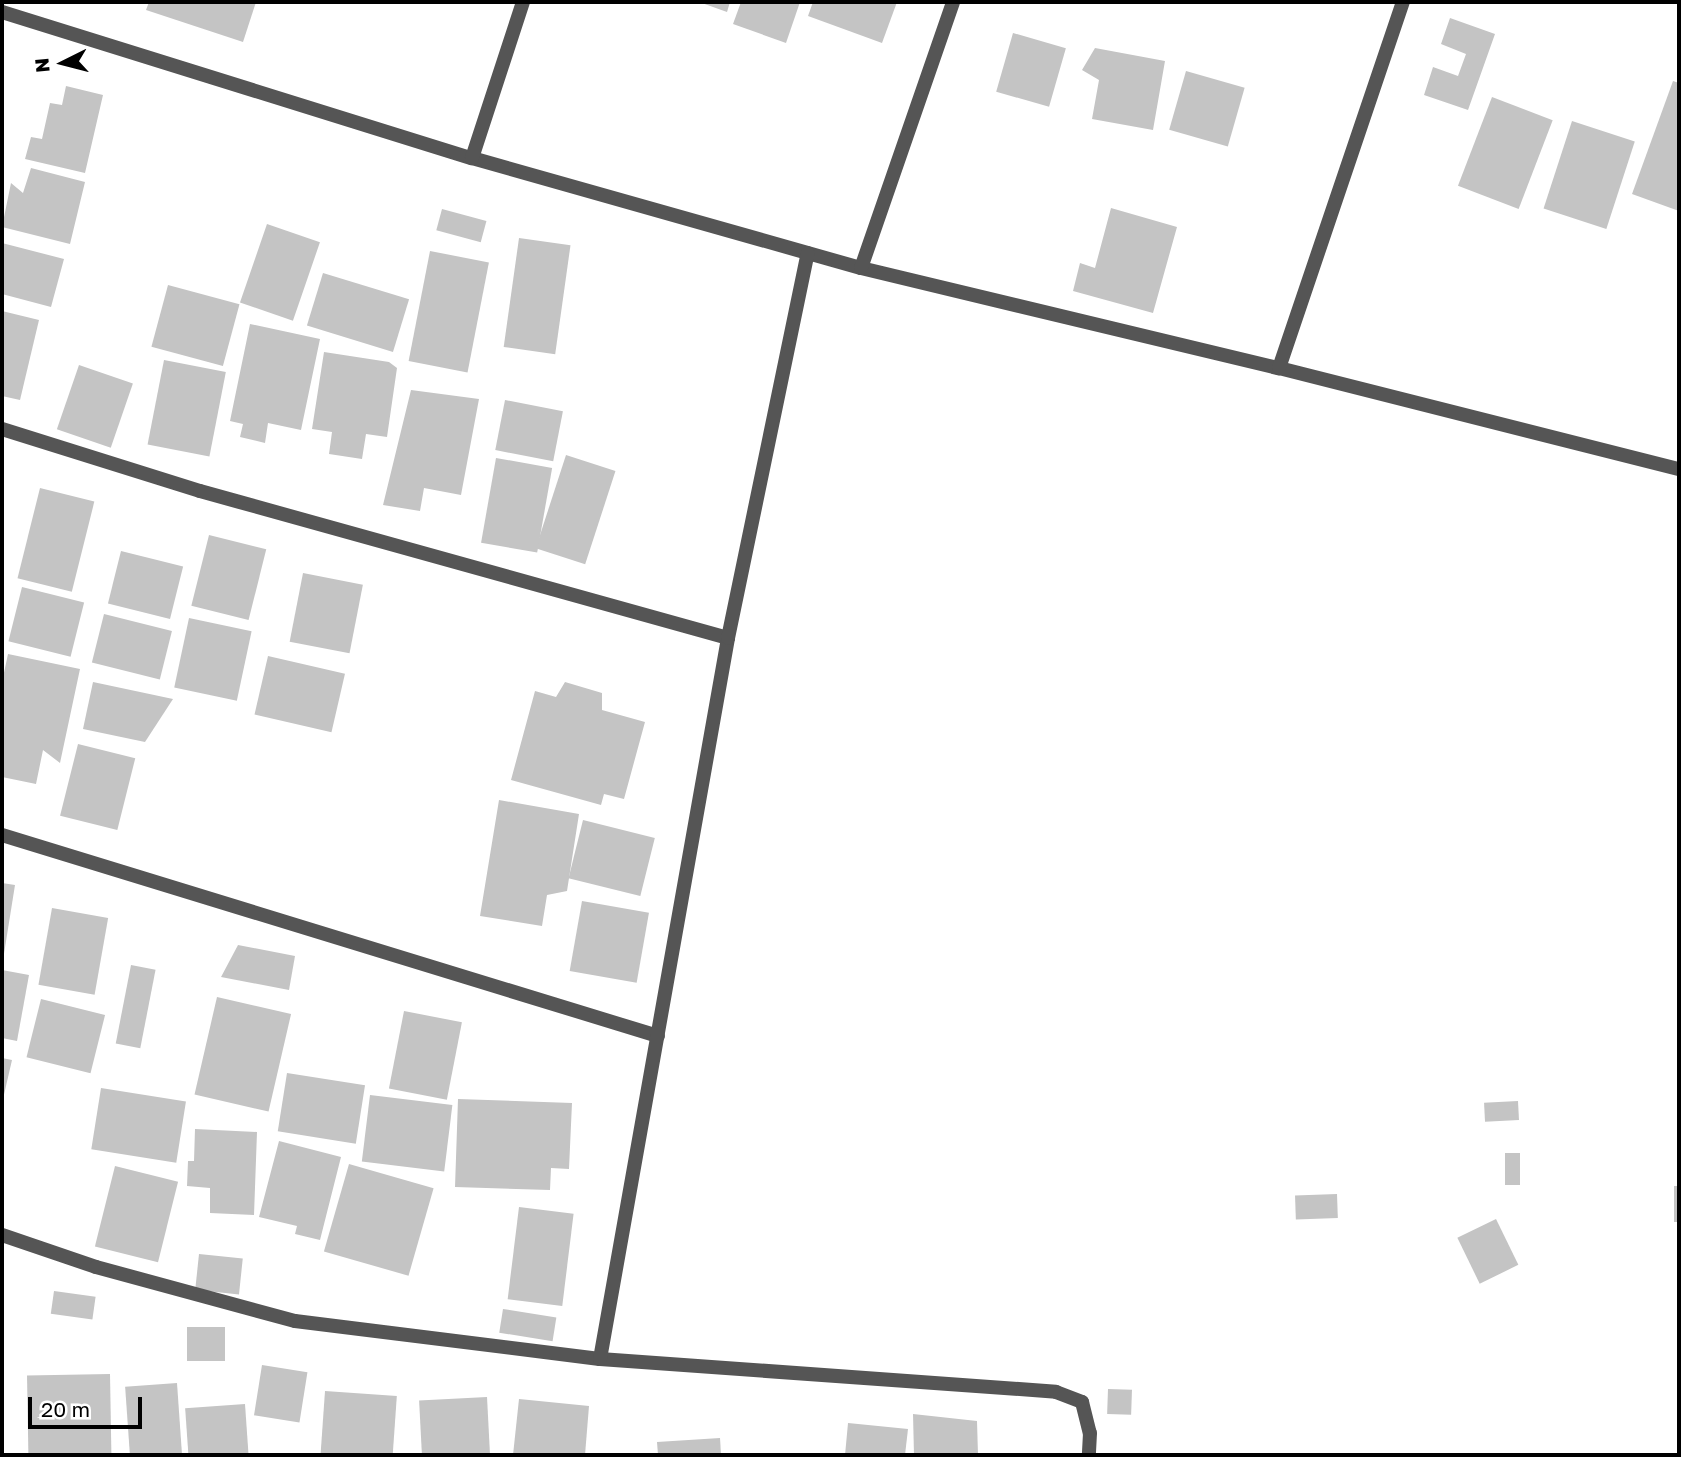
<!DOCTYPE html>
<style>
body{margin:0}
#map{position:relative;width:1681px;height:1457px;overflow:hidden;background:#fff;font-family:"Golos Text",sans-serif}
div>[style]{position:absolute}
.building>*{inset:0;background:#c4c4c4;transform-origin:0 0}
.minor>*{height:14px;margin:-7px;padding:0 7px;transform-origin:7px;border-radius:7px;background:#555}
span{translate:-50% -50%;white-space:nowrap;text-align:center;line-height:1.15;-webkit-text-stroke:7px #fff;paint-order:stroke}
.frame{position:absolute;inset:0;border:4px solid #000;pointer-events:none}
.north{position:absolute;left:28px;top:28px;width:70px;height:70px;-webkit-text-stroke:5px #fff;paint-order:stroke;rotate:264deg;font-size:19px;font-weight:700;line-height:28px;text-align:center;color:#000}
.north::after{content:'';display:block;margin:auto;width:24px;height:32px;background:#000;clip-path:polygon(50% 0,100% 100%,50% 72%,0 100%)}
.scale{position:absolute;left:28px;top:1397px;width:114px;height:32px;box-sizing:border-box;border:4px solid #000;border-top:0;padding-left:9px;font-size:21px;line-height:24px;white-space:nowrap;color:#000;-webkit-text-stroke:5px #fff;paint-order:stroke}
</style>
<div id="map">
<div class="building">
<i style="clip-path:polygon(149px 2px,256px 2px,243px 42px,146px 10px)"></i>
<i style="clip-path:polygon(699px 2px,730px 2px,727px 12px)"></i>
<i style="clip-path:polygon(741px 2px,800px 2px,786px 43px,733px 24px)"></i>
<i style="clip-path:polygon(813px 2px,897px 2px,882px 43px,808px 16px)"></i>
<i style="clip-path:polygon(1450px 18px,1495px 34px,1468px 110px,1424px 95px,1433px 67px,1458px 76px,1466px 54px,1441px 44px)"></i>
<i style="left:1013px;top:33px;width:55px;height:61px;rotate:16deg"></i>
<i style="clip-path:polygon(1095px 48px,1165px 61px,1153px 130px,1092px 119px,1099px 80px,1082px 70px)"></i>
<i style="left:1186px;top:71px;width:61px;height:61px;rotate:16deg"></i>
<i style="clip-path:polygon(1673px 81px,1679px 83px,1679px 211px,1632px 194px)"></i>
<i style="clip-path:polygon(66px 86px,103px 95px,85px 173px,25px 159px,31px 137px,42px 139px,50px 103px,62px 105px)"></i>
<i style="left:1492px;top:97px;width:65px;height:95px;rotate:21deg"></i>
<i style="left:1572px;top:121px;width:66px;height:92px;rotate:18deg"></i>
<i style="clip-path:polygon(31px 168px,85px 182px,70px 244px,2px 227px,11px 183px,23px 193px)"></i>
<i style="clip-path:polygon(1111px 208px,1177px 227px,1153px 313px,1073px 291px,1080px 263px,1095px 268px)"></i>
<i style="left:442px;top:209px;width:46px;height:22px;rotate:15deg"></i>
<i style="left:267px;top:224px;width:56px;height:83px;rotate:19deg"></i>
<i style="left:519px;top:238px;width:52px;height:110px;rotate:8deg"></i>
<i style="clip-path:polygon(2px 243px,64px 259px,51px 307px,2px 294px)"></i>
<i style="left:430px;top:251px;width:60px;height:112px;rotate:11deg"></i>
<i style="left:323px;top:273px;width:90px;height:55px;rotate:17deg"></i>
<i style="left:168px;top:285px;width:74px;height:64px;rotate:15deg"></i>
<i style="clip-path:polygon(2px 311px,39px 320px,20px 400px,2px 396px)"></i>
<i style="clip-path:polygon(250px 324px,320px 339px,301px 430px,268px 423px,265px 443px,240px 437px,243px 424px,230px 421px)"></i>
<i style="clip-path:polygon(324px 352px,389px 362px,397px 368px,387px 437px,366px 434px,362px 459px,329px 454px,332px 432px,312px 429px)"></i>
<i style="left:164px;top:360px;width:63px;height:86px;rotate:11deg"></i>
<i style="left:79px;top:365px;width:57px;height:68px;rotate:19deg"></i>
<i style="clip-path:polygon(411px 390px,479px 399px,461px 495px,424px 488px,420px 511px,383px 505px)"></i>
<i style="left:505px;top:400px;width:59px;height:51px;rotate:11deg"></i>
<i style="left:566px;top:455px;width:52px;height:98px;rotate:18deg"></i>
<i style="left:496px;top:458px;width:57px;height:86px;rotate:10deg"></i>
<i style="left:40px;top:488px;width:56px;height:93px;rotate:14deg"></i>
<i style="left:209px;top:535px;width:59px;height:73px;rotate:14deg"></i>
<i style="left:121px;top:551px;width:64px;height:54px;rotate:14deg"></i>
<i style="left:303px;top:573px;width:61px;height:70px;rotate:11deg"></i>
<i style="left:22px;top:587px;width:64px;height:56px;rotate:14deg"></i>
<i style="left:104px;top:614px;width:70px;height:50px;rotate:14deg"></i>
<i style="left:189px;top:618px;width:64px;height:71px;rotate:12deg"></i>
<i style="clip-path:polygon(8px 654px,80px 669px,60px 763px,43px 750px,36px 784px,2px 777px,2px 682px)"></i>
<i style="left:268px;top:656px;width:79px;height:60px;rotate:13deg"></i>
<i style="clip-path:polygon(93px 682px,173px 699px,145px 742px,83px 729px)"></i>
<i style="clip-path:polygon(565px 682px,602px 693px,602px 710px,645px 722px,624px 799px,604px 794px,601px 805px,511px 780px,535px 691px,556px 697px)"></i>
<i style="left:78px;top:744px;width:59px;height:74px;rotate:14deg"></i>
<i style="clip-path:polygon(499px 800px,579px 814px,567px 891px,547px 895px,542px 926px,480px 916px)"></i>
<i style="left:583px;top:820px;width:74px;height:60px;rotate:14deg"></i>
<i style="clip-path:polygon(2px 883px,15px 885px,3px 960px,2px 960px)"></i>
<i style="left:582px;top:901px;width:68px;height:71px;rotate:10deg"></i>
<i style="left:52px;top:908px;width:57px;height:78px;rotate:10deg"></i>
<i style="clip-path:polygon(238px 945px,295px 956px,289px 990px,221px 977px)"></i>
<i style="left:131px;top:965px;width:25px;height:80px;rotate:11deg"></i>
<i style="clip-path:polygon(2px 970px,29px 975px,17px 1041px,2px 1038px)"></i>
<i style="left:217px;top:997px;width:76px;height:100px;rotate:13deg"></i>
<i style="left:41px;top:999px;width:66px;height:60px;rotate:14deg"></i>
<i style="left:404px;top:1011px;width:59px;height:79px;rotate:11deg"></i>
<i style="clip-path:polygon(2px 1058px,12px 1060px,3px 1099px,2px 1099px)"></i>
<i style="left:287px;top:1073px;width:79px;height:59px;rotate:9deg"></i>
<i style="left:101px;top:1088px;width:86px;height:62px;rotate:9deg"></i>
<i style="left:370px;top:1095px;width:83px;height:67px;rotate:7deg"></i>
<i style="clip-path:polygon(458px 1099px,572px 1103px,569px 1169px,551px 1168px,550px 1190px,455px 1187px)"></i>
<i style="left:1518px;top:1101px;width:19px;height:34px;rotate:87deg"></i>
<i style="clip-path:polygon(195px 1129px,257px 1132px,254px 1215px,210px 1213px,210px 1188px,187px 1186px,188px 1161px,194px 1161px)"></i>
<i style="clip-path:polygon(279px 1141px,341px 1157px,320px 1240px,295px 1234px,297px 1226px,259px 1217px)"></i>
<i style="left:1505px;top:1153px;width:15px;height:32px"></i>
<i style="left:349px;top:1164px;width:88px;height:91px;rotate:16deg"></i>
<i style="left:115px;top:1166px;width:65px;height:83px;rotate:14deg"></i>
<i style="left:1674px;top:1186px;width:5px;height:36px"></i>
<i style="left:1337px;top:1194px;width:24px;height:42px;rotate:88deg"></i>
<i style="left:519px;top:1207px;width:55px;height:93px;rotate:7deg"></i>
<i style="left:1496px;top:1219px;width:51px;height:43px;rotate:64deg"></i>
<i style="left:199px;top:1254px;width:44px;height:36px;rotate:6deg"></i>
<i style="left:54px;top:1291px;width:42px;height:23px;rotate:8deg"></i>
<i style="left:503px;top:1309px;width:54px;height:24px;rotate:9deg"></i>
<i style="left:187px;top:1327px;width:38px;height:34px"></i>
<i style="left:262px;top:1365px;width:46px;height:51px;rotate:9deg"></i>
<i style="left:110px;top:1374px;width:81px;height:83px;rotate:89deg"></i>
<i style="left:177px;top:1383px;width:72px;height:52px;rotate:86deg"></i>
<i style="left:1108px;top:1389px;width:24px;height:25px;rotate:2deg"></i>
<i style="left:325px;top:1391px;width:72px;height:64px;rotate:4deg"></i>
<i style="left:487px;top:1397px;width:58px;height:68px;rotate:87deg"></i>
<i style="clip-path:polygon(519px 1399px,589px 1406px,585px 1455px,513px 1455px)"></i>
<i style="left:245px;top:1404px;width:51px;height:60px;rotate:86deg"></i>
<i style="clip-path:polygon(913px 1414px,977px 1421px,978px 1455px,914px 1455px)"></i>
<i style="clip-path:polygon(848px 1423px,908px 1429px,905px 1455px,845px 1455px)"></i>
<i style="clip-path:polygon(720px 1438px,721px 1455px,658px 1455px,657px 1442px)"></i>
</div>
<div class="minor">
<i style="left:2px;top:12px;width:492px;rotate:17.3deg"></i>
<i style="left:472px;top:158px;width:404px;rotate:15.8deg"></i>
<i style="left:861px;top:268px;width:430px;rotate:13.5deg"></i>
<i style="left:1279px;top:368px;width:413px;rotate:14.2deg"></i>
<i style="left:472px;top:158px;width:164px;rotate:-71.9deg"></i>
<i style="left:861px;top:268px;width:281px;rotate:-70.9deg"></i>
<i style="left:1279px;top:368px;width:386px;rotate:-71.3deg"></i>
<i style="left:2px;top:429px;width:207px;rotate:17.4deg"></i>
<i style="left:200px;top:491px;width:548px;rotate:15.56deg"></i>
<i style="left:2px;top:835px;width:686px;rotate:17.04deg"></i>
<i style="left:2px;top:1235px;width:99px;rotate:18.8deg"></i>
<i style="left:96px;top:1267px;width:206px;rotate:15.2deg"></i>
<i style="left:295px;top:1321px;width:307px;rotate:7.1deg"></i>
<i style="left:600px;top:1359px;width:457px;rotate:4.1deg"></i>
<i style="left:1056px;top:1392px;width:28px;rotate:21deg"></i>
<i style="left:1082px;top:1402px;width:32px;rotate:76deg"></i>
<i style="left:1090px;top:1433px;width:22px;rotate:93deg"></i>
<i style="left:600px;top:1359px;width:732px;rotate:-79.93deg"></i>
<i style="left:728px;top:638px;width:393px;rotate:-78.3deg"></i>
</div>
<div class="frame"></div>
<div class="north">N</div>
<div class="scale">20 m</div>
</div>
